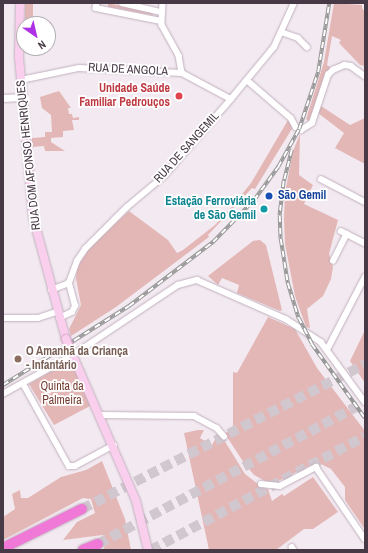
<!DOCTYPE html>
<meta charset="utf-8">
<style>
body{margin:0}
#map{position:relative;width:368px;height:553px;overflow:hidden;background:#f3eaf1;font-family:"Archivo Narrow",sans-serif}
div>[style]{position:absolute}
.green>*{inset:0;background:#e4b7b7;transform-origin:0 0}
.motorway-tunnel>*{height:10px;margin-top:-5px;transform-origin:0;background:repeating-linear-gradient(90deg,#d1c7cf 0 10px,transparent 0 15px)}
.roads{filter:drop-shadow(0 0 1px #c1b0be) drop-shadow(0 0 1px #c1b0be)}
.minor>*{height:5.5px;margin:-2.75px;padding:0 2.75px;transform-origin:2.75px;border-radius:2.75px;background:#fff}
.tertiary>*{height:7px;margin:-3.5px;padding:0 3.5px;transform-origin:3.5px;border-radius:3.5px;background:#fff}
.secondary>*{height:8px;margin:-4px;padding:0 4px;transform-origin:4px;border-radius:4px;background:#faceed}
.motorway>*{height:10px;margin:-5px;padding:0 5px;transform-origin:5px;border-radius:5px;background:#f078d7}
.rail>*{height:3.5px;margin-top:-1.75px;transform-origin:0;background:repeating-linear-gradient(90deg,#fff 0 6px,#989898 0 12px);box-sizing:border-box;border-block:1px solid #989898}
.bridges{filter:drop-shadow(0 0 1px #d5a3c7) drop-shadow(0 0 1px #d5a3c7)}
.secondary-bridge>*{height:8px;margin:-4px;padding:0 4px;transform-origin:4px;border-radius:4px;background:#faceed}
.dots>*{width:11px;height:11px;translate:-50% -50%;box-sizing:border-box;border:2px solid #fff;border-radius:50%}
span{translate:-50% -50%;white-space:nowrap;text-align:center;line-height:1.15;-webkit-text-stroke:3.5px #fff;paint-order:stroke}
.street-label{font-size:12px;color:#473945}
.health-label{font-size:12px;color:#be3a42;font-weight:700}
.right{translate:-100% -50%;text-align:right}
.transit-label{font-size:12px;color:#164399;font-weight:700}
.left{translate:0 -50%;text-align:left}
.culture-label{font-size:12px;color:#0d838f;font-weight:700}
.education-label{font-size:12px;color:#785e54;font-weight:700}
.park-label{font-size:12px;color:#743c31}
.frame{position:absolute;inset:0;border:4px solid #473945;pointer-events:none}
.north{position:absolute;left:16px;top:16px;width:40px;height:40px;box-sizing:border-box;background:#fff;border:1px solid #b5b0b5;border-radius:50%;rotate:146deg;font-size:11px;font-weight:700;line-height:16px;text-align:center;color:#473945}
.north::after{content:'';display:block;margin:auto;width:14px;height:18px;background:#ad2fe6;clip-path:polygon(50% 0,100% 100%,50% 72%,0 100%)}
</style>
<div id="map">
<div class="green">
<i style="clip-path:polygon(108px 3px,152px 12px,153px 15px,108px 7px)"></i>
<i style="clip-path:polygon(334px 3px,362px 5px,362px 8px,365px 12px,365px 66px,360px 65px,339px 43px,341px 40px,332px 36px,327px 65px,330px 67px,309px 121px,306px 119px,324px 62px)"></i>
<i style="left:25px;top:4px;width:8px;height:20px"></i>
<i style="clip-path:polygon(59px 91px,71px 108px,68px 108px,69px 114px,72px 114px,73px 118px,79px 117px,79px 120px,72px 120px,74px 130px,63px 131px,63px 137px,51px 138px,51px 142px,65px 151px,45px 151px,44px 146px,32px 147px,32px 138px,45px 137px,45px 132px,52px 132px,51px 115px,42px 108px,40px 97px)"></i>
<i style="clip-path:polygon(321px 106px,350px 125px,365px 118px,365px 164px,335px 148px,344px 133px,318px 113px)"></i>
<i style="clip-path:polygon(288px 120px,293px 127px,255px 189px,252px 188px,208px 235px,209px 237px,116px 307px,71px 336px,69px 329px,81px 305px,76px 279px,77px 267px,90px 247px,129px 211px,168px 240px,177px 253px,183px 250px,215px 225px,230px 209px,251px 183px)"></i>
<i style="clip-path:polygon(300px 134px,299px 175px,313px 185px,304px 204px,338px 220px,329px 254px,333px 267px,331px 279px,323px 296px,307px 309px,310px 328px,306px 327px,295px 296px,285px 244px,284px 219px,285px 193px,293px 151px)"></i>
<i style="clip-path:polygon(260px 240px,266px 245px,282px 310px,280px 311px,237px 293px,239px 285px,222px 278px,218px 285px,208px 276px,253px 241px)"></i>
<i style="clip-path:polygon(268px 317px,295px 329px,317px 368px,365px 431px,364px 528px,345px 500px,345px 487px,331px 469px,319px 463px,315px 463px,274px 483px,267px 482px,254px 475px,244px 463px,225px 434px,233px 426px,233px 372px,237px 373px)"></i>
<i style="clip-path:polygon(365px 330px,365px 383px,350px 361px)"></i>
<i style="clip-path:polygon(71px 360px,92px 405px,54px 425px,29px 384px)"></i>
<i style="clip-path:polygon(198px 430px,204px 430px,200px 438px,212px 445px,218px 434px,221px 435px,245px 474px,263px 488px,268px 489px,272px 501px,282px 494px,284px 496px,313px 477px,338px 512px,313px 529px,304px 529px,276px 550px,209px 550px,184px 433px)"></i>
<i style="clip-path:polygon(102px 461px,125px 519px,131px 550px,103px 550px,107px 541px,103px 535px,63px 540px,77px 522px,95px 513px,91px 499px,83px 498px,3px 540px,3px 517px,15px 509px,12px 494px,20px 490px,21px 498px,28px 498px,61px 477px,86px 470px)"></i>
</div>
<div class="motorway-tunnel">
<i style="left:82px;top:509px;width:318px;rotate:-27.1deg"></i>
<i style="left:98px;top:544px;width:302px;rotate:-28deg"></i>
<i style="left:151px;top:550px;width:242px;rotate:-28deg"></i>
</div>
<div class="roads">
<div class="minor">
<i style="left:97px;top:3px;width:5px;rotate:101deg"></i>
<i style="left:96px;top:8px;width:66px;rotate:11.3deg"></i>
<i style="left:122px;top:3px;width:40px;rotate:13deg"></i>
<i style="left:163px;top:3px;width:22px;rotate:93deg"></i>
<i style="left:162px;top:25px;width:35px;rotate:61deg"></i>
<i style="left:179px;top:56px;width:17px;rotate:80deg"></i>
<i style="left:281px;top:32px;width:18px;rotate:19deg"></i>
<i style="left:298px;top:38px;width:13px;rotate:45deg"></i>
<i style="left:21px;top:80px;width:59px;rotate:-11.7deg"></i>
<i style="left:79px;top:68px;width:103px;rotate:2.8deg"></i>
<i style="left:182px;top:73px;width:55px;rotate:28deg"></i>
<i style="left:247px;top:80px;width:58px;rotate:40.8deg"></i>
<i style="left:291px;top:118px;width:10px;rotate:61deg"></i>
<i style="left:296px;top:127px;width:6px;rotate:31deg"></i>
<i style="left:301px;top:130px;width:13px;rotate:-32deg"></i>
<i style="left:312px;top:123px;width:51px;rotate:-71.6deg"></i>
<i style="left:328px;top:75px;width:7px;rotate:-45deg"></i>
<i style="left:333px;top:70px;width:12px;rotate:-24deg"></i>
<i style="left:344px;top:65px;width:7px;rotate:8deg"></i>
<i style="left:351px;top:66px;width:17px;rotate:36deg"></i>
<i style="left:321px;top:179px;width:50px;rotate:27.6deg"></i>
<i style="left:341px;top:231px;width:27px;rotate:27deg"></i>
<i style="left:333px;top:261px;width:30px;rotate:-63deg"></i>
<i style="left:51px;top:290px;width:19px;rotate:-21deg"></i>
<i style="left:69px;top:283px;width:23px;rotate:-70deg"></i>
<i style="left:77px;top:261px;width:14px;rotate:-56deg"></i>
<i style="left:85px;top:249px;width:59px;rotate:-45deg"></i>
<i style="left:127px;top:207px;width:47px;rotate:-39.8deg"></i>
<i style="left:163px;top:177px;width:103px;rotate:-48.9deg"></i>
<i style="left:231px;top:99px;width:67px;rotate:-50.4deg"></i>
<i style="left:274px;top:47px;width:48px;rotate:-65.6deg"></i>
<i style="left:3px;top:318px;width:35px"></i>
<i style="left:38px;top:318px;width:20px;rotate:-18deg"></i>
<i style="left:59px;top:318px;width:14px;rotate:-25deg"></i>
<i style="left:72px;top:312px;width:7px;rotate:-63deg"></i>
<i style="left:75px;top:306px;width:24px;rotate:-105deg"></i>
<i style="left:328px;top:348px;width:80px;rotate:-62.5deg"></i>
<i style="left:23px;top:383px;width:95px;rotate:61deg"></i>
<i style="left:69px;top:466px;width:6px"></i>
<i style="left:75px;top:466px;width:44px;rotate:-28.3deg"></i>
<i style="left:3px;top:394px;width:80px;rotate:-29.1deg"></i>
<i style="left:73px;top:355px;width:126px;rotate:-33.7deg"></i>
<i style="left:178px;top:285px;width:20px;rotate:-15deg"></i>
<i style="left:197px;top:280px;width:97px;rotate:23.7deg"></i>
<i style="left:286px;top:319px;width:42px;rotate:33.3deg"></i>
<i style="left:321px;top:342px;width:74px;rotate:53.7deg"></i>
<i style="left:101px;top:415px;width:93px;rotate:0.6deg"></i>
<i style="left:194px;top:416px;width:26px;rotate:28deg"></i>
<i style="left:217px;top:428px;width:11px;rotate:49deg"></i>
<i style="left:261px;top:484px;width:19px;rotate:6deg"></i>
<i style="left:280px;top:486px;width:41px;rotate:-27.8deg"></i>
<i style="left:316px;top:467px;width:87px;rotate:55.8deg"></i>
<i style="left:292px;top:547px;width:4px;rotate:56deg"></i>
</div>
<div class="tertiary">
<i style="left:3px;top:98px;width:19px;rotate:-3deg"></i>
</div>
<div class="secondary">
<i style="left:20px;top:3px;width:54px;rotate:91.1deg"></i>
<i style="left:19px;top:57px;width:161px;rotate:85deg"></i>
<i style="left:33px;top:217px;width:126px;rotate:74.9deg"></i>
<i style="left:70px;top:349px;width:166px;rotate:66.5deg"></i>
<i style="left:136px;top:501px;width:50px;rotate:76.2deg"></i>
</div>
<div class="motorway">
<i style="left:3px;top:548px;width:88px;rotate:-26.3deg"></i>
<i style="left:83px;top:550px;width:16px;rotate:-22deg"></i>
</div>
</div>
<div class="rail">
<i style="left:292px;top:150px;width:32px;rotate:104deg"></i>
<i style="left:284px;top:181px;width:35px;rotate:97deg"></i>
<i style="left:280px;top:216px;width:23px;rotate:88deg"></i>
<i style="left:281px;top:239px;width:45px;rotate:81deg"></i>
<i style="left:288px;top:283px;width:37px;rotate:73deg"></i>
<i style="left:299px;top:318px;width:29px;rotate:63deg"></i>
<i style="left:312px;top:344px;width:91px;rotate:54.4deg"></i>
<i style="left:3px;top:385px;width:149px;rotate:-32.1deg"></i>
<i style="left:129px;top:306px;width:106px;rotate:-37.3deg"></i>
<i style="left:213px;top:242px;width:59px;rotate:-45.7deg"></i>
<i style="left:254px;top:200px;width:41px;rotate:-54deg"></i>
<i style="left:278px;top:167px;width:43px;rotate:-61.1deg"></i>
<i style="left:299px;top:129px;width:60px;rotate:-71.6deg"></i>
<i style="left:318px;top:72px;width:70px;rotate:-80.9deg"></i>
</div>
<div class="bridges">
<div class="secondary-bridge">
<i style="left:66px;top:339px;width:11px;rotate:68deg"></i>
</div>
</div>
<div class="dots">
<i style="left:179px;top:96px;background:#e0444e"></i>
<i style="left:269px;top:196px;background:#1a4fb4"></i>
<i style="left:264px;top:209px;background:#0f9aa8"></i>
<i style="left:18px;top:359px;background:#8d6e63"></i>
</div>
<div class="street-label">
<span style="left:128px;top:70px;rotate:3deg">RUA DE ANGOLA</span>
<span style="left:187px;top:148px;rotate:-48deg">RUA DE SANGEMIL</span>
<span style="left:29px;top:155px;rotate:-96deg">RUA DOM AFONSO HENRIQUES</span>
</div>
<div class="health-label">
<span class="right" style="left:170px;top:96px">Unidade Saúde<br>Familiar Pedrouços</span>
</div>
<div class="transit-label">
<span class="left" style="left:278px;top:196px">São Gemil</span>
</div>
<div class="culture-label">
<span class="right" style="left:256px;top:209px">Estação Ferroviária<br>de São Gemil</span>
</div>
<div class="education-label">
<span class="left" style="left:26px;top:359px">O Amanhã da Criança<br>- Infantário</span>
</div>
<div class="park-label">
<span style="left:62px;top:394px">Quinta da<br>Palmeira</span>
</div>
<div class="frame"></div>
<div class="north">N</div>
</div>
